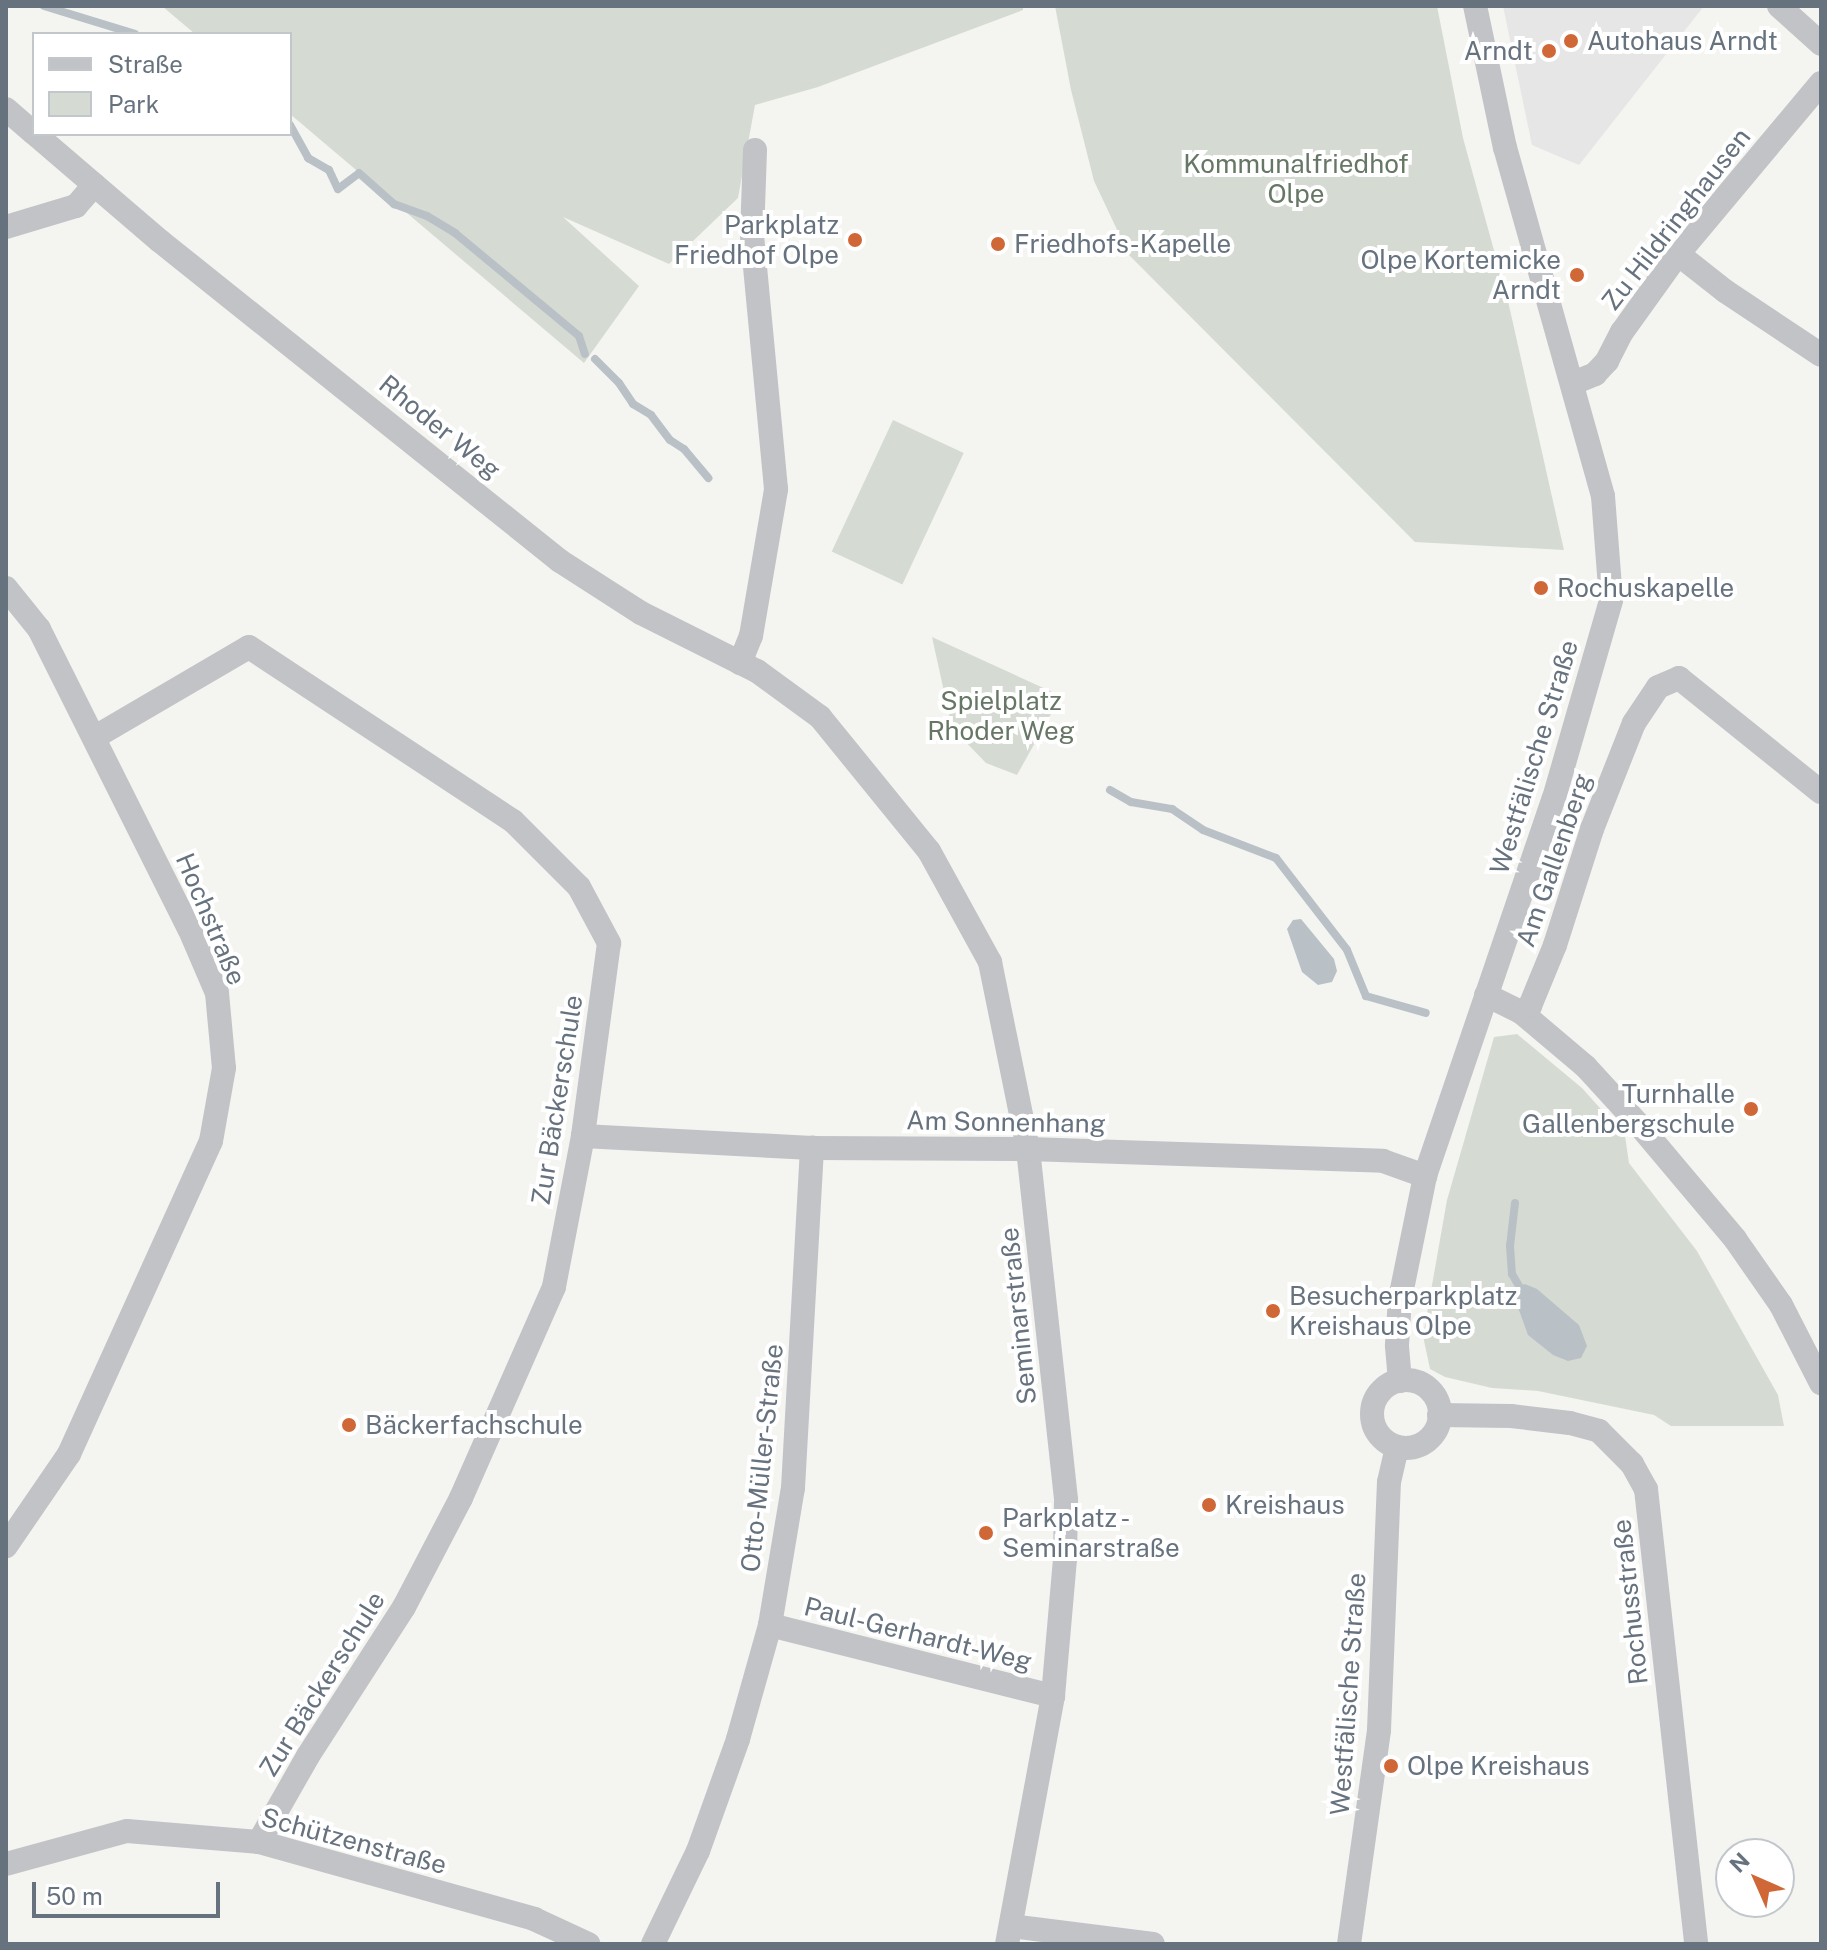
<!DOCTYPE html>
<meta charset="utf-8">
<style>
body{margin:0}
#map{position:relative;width:1827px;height:1950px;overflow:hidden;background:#f4f5f1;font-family:"Public Sans",sans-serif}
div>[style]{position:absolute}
.built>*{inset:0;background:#e5e6e5}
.green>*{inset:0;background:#d5dbd3;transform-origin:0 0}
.water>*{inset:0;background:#b9c1c6}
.stream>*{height:8px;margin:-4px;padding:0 4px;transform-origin:4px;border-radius:4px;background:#b9c1c6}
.minor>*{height:24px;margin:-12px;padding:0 12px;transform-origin:12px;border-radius:12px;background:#c1c3c6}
.minor>.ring{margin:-12px;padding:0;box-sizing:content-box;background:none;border:24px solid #c1c3c6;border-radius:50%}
.dots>*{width:22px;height:22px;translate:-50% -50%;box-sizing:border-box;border:4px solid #fff;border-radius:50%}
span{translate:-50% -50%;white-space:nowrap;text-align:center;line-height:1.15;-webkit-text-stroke:8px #fff;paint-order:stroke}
.poi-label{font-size:26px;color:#67727f}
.left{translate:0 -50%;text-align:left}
.right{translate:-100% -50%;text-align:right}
.park-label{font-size:26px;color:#677765}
.street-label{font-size:26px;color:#67727f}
.frame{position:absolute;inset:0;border:8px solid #67727f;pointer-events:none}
.legend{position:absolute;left:32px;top:32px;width:260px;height:104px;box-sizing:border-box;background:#fff;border:2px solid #c2c7cc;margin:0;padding:10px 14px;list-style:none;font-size:24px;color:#67727f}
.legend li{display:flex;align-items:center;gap:16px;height:40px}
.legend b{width:40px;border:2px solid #c2c7cc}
.north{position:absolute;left:1715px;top:1838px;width:80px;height:80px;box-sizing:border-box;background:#fff;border:2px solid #c2c7cc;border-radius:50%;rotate:315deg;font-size:22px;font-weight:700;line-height:32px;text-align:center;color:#67727f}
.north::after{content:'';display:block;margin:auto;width:28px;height:36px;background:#d06736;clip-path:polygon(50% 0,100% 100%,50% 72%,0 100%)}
.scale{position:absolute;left:32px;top:1882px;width:188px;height:36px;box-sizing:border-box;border:4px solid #67727f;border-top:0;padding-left:10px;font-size:24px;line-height:28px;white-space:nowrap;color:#67727f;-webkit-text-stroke:6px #fff;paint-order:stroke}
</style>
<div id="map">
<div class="built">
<i style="clip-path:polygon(1503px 6px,1704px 6px,1579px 165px,1532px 145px)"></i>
</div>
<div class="green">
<i style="clip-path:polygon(162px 6px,1023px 6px,1023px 10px,818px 87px,755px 105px,738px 198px,669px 264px,563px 217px,639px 286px,584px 363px,290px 114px,290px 34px,195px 34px)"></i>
<i style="clip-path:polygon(1055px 6px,1437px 6px,1463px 138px,1508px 301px,1564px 550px,1415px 542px,1129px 255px,1094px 181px,1071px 90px)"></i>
<i style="left:893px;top:420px;width:78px;height:145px;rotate:25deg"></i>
<i style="clip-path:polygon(932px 637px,1061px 696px,1017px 775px,986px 763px,952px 728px)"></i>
<i style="clip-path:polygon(1517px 1034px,1582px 1088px,1625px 1136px,1629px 1163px,1697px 1251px,1778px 1395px,1784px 1426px,1671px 1426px,1654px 1415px,1538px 1391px,1492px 1388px,1445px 1377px,1430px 1369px,1423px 1336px,1447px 1200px,1494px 1037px)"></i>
</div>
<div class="water">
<i style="clip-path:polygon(1301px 919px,1334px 959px,1337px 971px,1332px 982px,1318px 985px,1302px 972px,1287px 929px,1293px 920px)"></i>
<i style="clip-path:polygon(1525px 1284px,1537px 1289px,1579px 1325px,1587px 1346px,1581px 1358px,1568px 1361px,1553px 1355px,1528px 1335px,1516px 1302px,1519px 1286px)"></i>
</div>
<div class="stream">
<i style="left:44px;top:6px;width:95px;rotate:17.1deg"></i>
<i style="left:290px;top:125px;width:38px;rotate:61deg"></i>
<i style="left:308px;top:158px;width:24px;rotate:30deg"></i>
<i style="left:329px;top:170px;width:21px;rotate:65deg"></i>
<i style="left:338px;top:189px;width:26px;rotate:-37deg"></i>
<i style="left:359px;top:173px;width:47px;rotate:41.5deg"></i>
<i style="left:394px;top:204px;width:35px;rotate:20deg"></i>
<i style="left:427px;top:216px;width:33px;rotate:31deg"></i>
<i style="left:455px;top:233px;width:161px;rotate:39.7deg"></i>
<i style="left:579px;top:336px;width:19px;rotate:72deg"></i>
<i style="left:595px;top:359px;width:34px;rotate:45deg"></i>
<i style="left:619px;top:383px;width:25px;rotate:56deg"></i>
<i style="left:633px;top:404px;width:21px;rotate:31deg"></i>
<i style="left:651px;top:415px;width:31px;rotate:53deg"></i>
<i style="left:670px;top:440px;width:17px;rotate:33deg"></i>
<i style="left:684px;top:449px;width:38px;rotate:50deg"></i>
<i style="left:1110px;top:790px;width:24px;rotate:30deg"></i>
<i style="left:1131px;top:802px;width:42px;rotate:9.7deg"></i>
<i style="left:1172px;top:809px;width:37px;rotate:34deg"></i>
<i style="left:1203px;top:830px;width:78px;rotate:21deg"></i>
<i style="left:1276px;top:858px;width:116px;rotate:52.3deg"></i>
<i style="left:1347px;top:950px;width:50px;rotate:67.6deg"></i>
<i style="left:1366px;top:996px;width:62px;rotate:15.8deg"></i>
<i style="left:1515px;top:1203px;width:43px;rotate:96.6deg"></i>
<i style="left:1510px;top:1246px;width:28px;rotate:86deg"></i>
<i style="left:1512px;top:1274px;width:14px;rotate:60deg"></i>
</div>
<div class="minor">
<i style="left:1779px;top:6px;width:57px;rotate:42.1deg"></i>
<i style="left:6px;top:109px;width:37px;rotate:41deg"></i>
<i style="left:35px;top:134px;width:165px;rotate:40.6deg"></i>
<i style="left:160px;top:241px;width:512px;rotate:38.66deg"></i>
<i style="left:560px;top:561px;width:96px;rotate:32.7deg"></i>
<i style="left:641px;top:613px;width:130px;rotate:26.6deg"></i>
<i style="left:757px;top:671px;width:78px;rotate:36.1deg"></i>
<i style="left:820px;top:717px;width:173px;rotate:50.9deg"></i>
<i style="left:929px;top:851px;width:127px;rotate:61.2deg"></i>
<i style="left:990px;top:962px;width:191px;rotate:78.5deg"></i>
<i style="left:1028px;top:1149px;width:353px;rotate:83.8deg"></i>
<i style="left:1066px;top:1500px;width:59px;rotate:91deg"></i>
<i style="left:1065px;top:1559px;width:138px;rotate:95deg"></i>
<i style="left:1053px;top:1696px;width:252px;rotate:100.5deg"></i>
<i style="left:6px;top:227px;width:73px;rotate:-16.7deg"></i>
<i style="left:76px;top:206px;width:28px;rotate:-49deg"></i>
<i style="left:1678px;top:254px;width:60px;rotate:38.2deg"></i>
<i style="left:1725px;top:291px;width:115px;rotate:33.7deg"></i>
<i style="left:1573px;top:383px;width:24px;rotate:-22deg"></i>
<i style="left:1595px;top:374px;width:18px;rotate:-47deg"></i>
<i style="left:1607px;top:361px;width:33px;rotate:-63deg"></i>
<i style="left:1622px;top:332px;width:96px;rotate:-54.3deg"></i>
<i style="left:1678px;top:254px;width:223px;rotate:-50.1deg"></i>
<i style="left:6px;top:588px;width:53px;rotate:51.2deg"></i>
<i style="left:39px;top:629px;width:335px;rotate:63.4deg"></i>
<i style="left:189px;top:928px;width:71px;rotate:66.7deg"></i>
<i style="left:217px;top:993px;width:75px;rotate:84.7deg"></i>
<i style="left:224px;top:1068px;width:74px;rotate:100.1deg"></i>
<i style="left:211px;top:1141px;width:344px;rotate:114.4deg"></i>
<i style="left:69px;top:1454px;width:112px;rotate:124.4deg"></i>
<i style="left:740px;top:663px;width:29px;rotate:-68deg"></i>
<i style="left:751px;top:636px;width:149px;rotate:-80.3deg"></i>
<i style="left:776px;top:489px;width:254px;rotate:-95.4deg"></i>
<i style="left:752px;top:236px;width:86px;rotate:-88deg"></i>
<i style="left:95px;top:737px;width:178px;rotate:-30.3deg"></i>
<i style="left:249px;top:647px;width:316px;rotate:33.4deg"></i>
<i style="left:513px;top:821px;width:93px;rotate:45deg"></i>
<i style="left:579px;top:887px;width:64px;rotate:61.8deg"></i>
<i style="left:609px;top:943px;width:195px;rotate:97.7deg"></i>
<i style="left:583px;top:1136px;width:154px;rotate:100.9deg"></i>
<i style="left:554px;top:1287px;width:231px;rotate:113.8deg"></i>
<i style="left:461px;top:1498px;width:123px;rotate:117.6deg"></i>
<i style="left:404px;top:1607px;width:177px;rotate:122.8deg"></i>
<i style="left:308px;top:1756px;width:99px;rotate:119.7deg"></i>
<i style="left:1486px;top:995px;width:39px;rotate:26deg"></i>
<i style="left:1521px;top:1012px;width:85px;rotate:40.2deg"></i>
<i style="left:1586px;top:1067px;width:80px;rotate:47.5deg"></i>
<i style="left:1640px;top:1126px;width:148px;rotate:49.9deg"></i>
<i style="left:1735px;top:1239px;width:80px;rotate:55.1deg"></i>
<i style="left:1781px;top:1305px;width:88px;rotate:62.9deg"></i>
<i style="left:1521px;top:1012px;width:11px;rotate:-34deg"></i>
<i style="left:1530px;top:1006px;width:66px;rotate:-67.7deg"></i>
<i style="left:1555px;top:945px;width:122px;rotate:-72.3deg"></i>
<i style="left:1592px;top:829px;width:114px;rotate:-68.4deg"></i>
<i style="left:1634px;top:723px;width:43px;rotate:-56.3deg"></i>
<i style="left:1658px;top:687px;width:23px;rotate:-23deg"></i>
<i style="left:1679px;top:678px;width:182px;rotate:38.8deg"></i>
<i style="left:583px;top:1136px;width:229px;rotate:3deg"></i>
<i style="left:812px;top:1148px;width:216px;rotate:0.3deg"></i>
<i style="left:1028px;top:1149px;width:355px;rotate:1.9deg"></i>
<i style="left:1383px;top:1161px;width:45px;rotate:19.7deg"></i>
<i class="ring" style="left:1372px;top:1380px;width:44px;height:44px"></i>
<i style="left:1400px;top:1381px;width:36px;rotate:-95deg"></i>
<i style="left:1397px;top:1345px;width:46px;rotate:-86.3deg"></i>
<i style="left:1400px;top:1299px;width:126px;rotate:-78.5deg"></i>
<i style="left:1425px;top:1176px;width:399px;rotate:-71.2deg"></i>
<i style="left:1554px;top:798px;width:206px;rotate:-73.9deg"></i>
<i style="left:1611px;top:600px;width:104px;rotate:-94.4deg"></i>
<i style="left:1603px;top:496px;width:362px;rotate:-105.7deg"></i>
<i style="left:1505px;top:148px;width:145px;rotate:-101.9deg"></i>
<i style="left:1439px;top:1415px;width:72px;rotate:0.8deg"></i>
<i style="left:1511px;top:1416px;width:59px;rotate:6.8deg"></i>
<i style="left:1570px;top:1423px;width:30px;rotate:15deg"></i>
<i style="left:1599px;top:1431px;width:47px;rotate:45deg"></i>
<i style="left:1632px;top:1464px;width:29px;rotate:61deg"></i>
<i style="left:1646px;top:1489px;width:458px;rotate:83.7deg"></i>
<i style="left:770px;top:1625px;width:292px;rotate:14.1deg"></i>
<i style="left:6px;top:1864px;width:125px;rotate:-15.3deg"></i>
<i style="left:127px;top:1831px;width:132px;rotate:4.8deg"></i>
<i style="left:259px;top:1842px;width:286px;rotate:15.6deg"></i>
<i style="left:534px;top:1919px;width:60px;rotate:24.8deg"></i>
<i style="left:1011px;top:1926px;width:143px;rotate:7.2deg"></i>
<i style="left:653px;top:1944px;width:103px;rotate:-64.2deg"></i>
<i style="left:698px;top:1851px;width:119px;rotate:-70.3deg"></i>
<i style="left:738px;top:1739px;width:118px;rotate:-74.3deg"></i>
<i style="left:770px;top:1625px;width:139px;rotate:-80.5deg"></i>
<i style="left:793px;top:1488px;width:341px;rotate:-86.8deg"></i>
<i style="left:1349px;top:1944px;width:216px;rotate:-82deg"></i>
<i style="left:1379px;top:1730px;width:248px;rotate:-87.7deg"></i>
<i style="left:1389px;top:1482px;width:36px;rotate:-77deg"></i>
</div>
<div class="dots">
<i style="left:1571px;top:41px;background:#d06736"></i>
<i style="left:1549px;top:51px;background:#d06736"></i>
<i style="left:855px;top:240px;background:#d06736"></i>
<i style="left:998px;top:244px;background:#d06736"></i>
<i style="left:1577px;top:275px;background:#d06736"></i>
<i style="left:1541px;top:588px;background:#d06736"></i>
<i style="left:1751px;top:1109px;background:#d06736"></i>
<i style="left:1273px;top:1311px;background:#d06736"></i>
<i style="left:349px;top:1425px;background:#d06736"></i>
<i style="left:1209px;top:1505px;background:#d06736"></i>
<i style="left:986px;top:1533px;background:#d06736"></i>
<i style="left:1391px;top:1766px;background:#d06736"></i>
</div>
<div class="poi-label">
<span class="left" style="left:1587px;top:41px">Autohaus Arndt</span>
<span class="right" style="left:1533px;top:51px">Arndt</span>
<span class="right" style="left:839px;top:240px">Parkplatz<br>Friedhof Olpe</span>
<span class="left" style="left:1014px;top:244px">Friedhofs-Kapelle</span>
<span class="right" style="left:1561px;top:275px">Olpe Kortemicke<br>Arndt</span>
<span class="left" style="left:1557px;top:588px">Rochuskapelle</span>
<span class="right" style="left:1735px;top:1109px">Turnhalle<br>Gallenbergschule</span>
<span class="left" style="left:1289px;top:1311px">Besucherparkplatz<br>Kreishaus Olpe</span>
<span class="left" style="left:365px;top:1425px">Bäckerfachschule</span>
<span class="left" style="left:1225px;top:1505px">Kreishaus</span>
<span class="left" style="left:1002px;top:1533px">Parkplatz -<br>Seminarstraße</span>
<span class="left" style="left:1407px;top:1766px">Olpe Kreishaus</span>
</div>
<div class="park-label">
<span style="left:1296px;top:179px">Kommunalfriedhof<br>Olpe</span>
<span style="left:1001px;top:716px">Spielplatz<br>Rhoder Weg</span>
</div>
<div class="street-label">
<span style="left:1676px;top:219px;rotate:-52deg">Zu Hildringhausen</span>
<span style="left:440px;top:427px;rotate:39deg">Rhoder Weg</span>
<span style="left:1534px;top:757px;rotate:-73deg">Westfälische Straße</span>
<span style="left:1554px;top:860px;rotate:-71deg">Am Gallenberg</span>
<span style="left:211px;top:919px;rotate:67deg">Hochstraße</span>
<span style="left:557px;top:1100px;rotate:-81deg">Zur Bäckerschule</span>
<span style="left:1006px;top:1122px;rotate:1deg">Am Sonnenhang</span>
<span style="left:1018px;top:1316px;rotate:-96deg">Seminarstraße</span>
<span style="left:762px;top:1458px;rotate:-84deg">Otto-Müller-Straße</span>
<span style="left:1630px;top:1602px;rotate:-96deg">Rochusstraße</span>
<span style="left:918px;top:1634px;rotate:14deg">Paul-Gerhardt-Weg</span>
<span style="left:322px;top:1684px;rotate:-58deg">Zur Bäckerschule</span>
<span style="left:1348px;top:1694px;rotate:-86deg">Westfälische Straße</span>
<span style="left:354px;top:1841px;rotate:15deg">Schützenstraße</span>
</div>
<div class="frame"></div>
<ul class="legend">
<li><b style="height:10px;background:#c1c3c6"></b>Straße</li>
<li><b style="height:22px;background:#d5dbd3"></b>Park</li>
</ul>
<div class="north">N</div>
<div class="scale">50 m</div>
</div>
